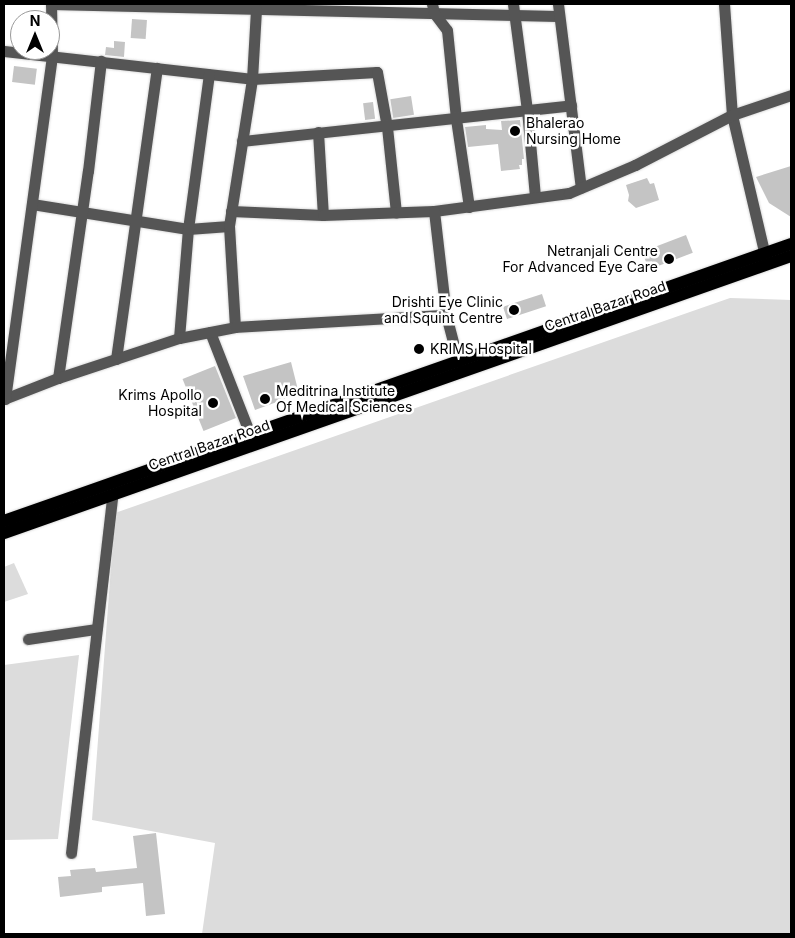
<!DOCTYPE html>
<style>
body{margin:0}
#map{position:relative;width:795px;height:938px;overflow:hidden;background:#fff;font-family:Inter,sans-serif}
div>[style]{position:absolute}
.green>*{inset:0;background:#dcdcdc}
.building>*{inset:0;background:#c4c4c4;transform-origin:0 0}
.roads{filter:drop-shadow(0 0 1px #dbdbdb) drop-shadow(0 0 1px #dbdbdb)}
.minor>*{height:11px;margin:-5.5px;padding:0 5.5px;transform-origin:5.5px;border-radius:5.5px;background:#555}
.major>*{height:12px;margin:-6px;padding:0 6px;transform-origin:6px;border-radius:6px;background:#000}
.dots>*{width:14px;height:14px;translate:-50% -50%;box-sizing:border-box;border:2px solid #fff;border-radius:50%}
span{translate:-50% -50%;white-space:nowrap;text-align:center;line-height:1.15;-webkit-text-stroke:5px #fff;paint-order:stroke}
.poi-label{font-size:14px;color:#000}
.left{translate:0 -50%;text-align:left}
.right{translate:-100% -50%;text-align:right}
.street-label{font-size:14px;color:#000}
.frame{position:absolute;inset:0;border:5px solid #000;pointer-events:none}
.north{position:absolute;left:10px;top:10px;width:50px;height:50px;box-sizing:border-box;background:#fff;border:1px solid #999;border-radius:50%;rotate:0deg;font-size:14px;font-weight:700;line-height:20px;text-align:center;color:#000}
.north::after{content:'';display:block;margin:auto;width:18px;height:22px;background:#000;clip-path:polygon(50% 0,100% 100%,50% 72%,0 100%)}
</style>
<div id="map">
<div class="green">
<i style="clip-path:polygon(730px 298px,791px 300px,791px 934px,202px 934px,215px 843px,92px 820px,115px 513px)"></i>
<i style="clip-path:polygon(14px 563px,28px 594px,4px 602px,4px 567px)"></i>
<i style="clip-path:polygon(79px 655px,58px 839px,4px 840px,4px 665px)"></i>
</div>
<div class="building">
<i style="left:132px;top:19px;width:15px;height:19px;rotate:4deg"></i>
<i style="clip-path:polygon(114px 41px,125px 42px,124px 57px,105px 55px,106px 47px,114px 48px)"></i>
<i style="left:14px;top:66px;width:23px;height:16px;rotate:7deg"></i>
<i style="left:411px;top:96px;width:19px;height:21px;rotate:81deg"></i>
<i style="left:373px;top:102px;width:17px;height:10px;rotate:83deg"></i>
<i style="clip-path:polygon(520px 120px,524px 159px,522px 159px,522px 165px,519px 165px,520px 169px,501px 171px,498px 144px,468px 147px,465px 127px,486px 125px,486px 129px,502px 130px,501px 121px)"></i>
<i style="clip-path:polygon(791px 166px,791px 217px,769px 203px,756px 177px)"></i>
<i style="clip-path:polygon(647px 178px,650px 184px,654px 183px,659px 200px,636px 208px,628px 201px,629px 195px,626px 185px)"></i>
<i style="left:686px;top:235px;width:19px;height:47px;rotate:69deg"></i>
<i style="left:542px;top:294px;width:13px;height:41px;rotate:72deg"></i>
<i style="clip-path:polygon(291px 362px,298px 390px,283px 394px,285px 399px,255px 410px,243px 376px)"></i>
<i style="left:215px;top:366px;width:56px;height:35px;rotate:68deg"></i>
<i style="clip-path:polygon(156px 833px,165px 914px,146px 916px,143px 883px,102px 887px,102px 892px,60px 897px,58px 877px,71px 876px,70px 870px,95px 868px,96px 872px,137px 868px,133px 836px)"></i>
</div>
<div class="roads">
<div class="minor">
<i style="left:51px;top:4px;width:508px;rotate:1.35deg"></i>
<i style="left:432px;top:4px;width:9px;rotate:77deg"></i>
<i style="left:434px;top:13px;width:21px;rotate:53deg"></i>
<i style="left:447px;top:30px;width:89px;rotate:84.2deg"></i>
<i style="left:456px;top:119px;width:89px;rotate:81.6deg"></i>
<i style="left:513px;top:4px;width:107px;rotate:82.5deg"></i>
<i style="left:527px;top:110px;width:87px;rotate:84.7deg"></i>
<i style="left:558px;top:4px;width:185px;rotate:82.9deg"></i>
<i style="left:724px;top:4px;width:111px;rotate:85.9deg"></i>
<i style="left:732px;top:115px;width:149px;rotate:76.8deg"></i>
<i style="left:4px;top:51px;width:250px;rotate:6.4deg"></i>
<i style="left:252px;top:79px;width:125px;rotate:-3.2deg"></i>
<i style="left:377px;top:72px;width:56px;rotate:79.7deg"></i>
<i style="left:387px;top:127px;width:86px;rotate:84deg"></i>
<i style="left:318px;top:132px;width:83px;rotate:86.6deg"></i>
<i style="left:242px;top:141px;width:331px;rotate:-6.2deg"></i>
<i style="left:32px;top:204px;width:158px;rotate:9.1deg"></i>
<i style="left:188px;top:229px;width:41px;rotate:-4.2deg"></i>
<i style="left:231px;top:211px;width:92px;rotate:2.5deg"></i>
<i style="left:323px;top:215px;width:111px;rotate:-2.1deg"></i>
<i style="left:434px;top:211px;width:136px;rotate:-7.6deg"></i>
<i style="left:569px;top:193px;width:72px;rotate:-23deg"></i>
<i style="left:635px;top:165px;width:109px;rotate:-27.3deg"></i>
<i style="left:732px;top:115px;width:62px;rotate:-18.7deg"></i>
<i style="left:434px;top:211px;width:105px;rotate:83.4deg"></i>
<i style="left:446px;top:315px;width:48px;rotate:75.4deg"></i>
<i style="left:235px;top:327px;width:101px;rotate:-93.4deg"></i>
<i style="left:229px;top:226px;width:149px;rotate:-81.1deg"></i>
<i style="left:252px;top:79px;width:70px;rotate:-86.7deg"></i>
<i style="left:210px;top:332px;width:110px;rotate:68.6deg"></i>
<i style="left:179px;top:338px;width:109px;rotate:-85.3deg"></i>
<i style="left:188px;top:229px;width:156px;rotate:-82.3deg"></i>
<i style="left:116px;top:359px;width:294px;rotate:-82deg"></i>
<i style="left:58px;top:378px;width:209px;rotate:-81.8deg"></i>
<i style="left:88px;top:171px;width:111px;rotate:-83.3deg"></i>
<i style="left:4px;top:399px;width:58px;rotate:-21.3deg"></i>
<i style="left:58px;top:378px;width:127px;rotate:-18.3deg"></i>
<i style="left:179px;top:338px;width:57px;rotate:-11.1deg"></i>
<i style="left:235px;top:327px;width:211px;rotate:-3.3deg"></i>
<i style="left:5px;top:399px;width:347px;rotate:-82.2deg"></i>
<i style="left:52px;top:55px;width:51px;rotate:-91.1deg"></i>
<i style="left:28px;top:639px;width:69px;rotate:-8.4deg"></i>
<i style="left:71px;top:853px;width:359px;rotate:-83.4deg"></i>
</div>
<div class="major">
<i style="left:4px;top:521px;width:834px;rotate:-19.39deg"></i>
<i style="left:4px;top:533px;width:834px;rotate:-19.39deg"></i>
</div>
</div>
<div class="dots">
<i style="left:515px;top:131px;background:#000"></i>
<i style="left:669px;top:259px;background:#000"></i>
<i style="left:514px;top:310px;background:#000"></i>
<i style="left:419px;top:349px;background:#000"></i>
<i style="left:265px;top:399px;background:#000"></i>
<i style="left:213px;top:403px;background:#000"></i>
</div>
<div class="poi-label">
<span class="left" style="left:526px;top:131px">Bhalerao<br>Nursing Home</span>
<span class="right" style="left:658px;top:259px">Netranjali Centre<br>For Advanced Eye Care</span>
<span class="right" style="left:503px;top:310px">Drishti Eye Clinic<br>and Squint Centre</span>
<span class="left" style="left:430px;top:349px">KRIMS Hospital</span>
<span class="left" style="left:276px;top:399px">Meditrina Institute<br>Of Medical Sciences</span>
<span class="right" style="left:202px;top:403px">Krims Apollo<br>Hospital</span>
</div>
<div class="street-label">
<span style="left:605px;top:306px;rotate:-19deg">Central Bazar Road</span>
<span style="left:209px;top:445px;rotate:-19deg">Central Bazar Road</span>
</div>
<div class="frame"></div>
<div class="north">N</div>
</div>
